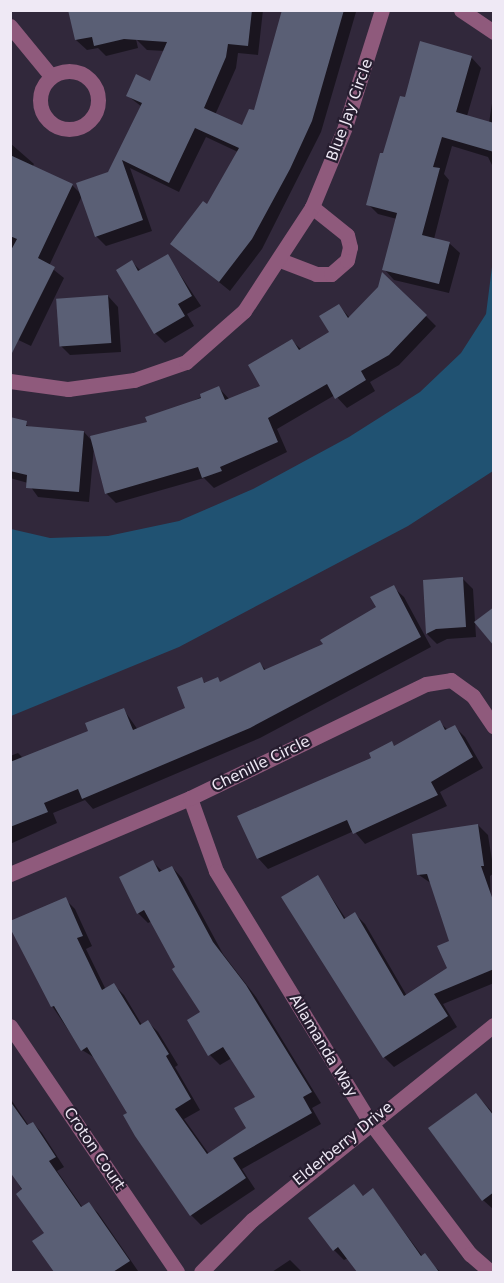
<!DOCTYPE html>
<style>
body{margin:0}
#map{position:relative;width:504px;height:1283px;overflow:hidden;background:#31283b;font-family:"DejaVu Sans",sans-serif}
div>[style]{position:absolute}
.water>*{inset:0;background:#205272}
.shadow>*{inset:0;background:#0007}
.building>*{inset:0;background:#5a5f75;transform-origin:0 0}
.minor>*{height:15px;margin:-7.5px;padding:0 7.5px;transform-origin:7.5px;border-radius:7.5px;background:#8f5a7c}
.minor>.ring{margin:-7.5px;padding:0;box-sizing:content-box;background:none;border:15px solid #8f5a7c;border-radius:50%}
span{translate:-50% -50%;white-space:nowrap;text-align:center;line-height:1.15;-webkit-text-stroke:4.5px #271e30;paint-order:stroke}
.street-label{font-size:15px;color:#efe9f5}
.frame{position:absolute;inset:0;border:12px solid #efe9f5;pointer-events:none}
</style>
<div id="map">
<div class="water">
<i style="clip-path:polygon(493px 259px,493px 471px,408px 526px,179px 647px,11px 716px,11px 529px,50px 538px,108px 536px,179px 521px,253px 489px,349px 437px,420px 392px,461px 353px,486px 314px)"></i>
</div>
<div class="shadow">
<i style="clip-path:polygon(139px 10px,263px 10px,258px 55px,238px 53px,236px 68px,215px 115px,243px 127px,255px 112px,283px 10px,356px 12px,321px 132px,262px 249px,230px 291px,172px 244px,207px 206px,238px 152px,206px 137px,179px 192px,130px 168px,152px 231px,106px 246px,96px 236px,82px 196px,49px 266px,64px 278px,31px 346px,10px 336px,10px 143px,34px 164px,32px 167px,72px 185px,82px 195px,109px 173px,142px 107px,128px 96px,151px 83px,165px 51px,147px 50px,136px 39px,138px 48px,106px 56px,98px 48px,87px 50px,76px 40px)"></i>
<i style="clip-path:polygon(471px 57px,481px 68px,467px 116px,489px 123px,494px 90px,494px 169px,488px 157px,452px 146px,444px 174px,449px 180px,434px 239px,449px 243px,460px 253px,449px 293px,394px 280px,384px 269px,397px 219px,378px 214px,368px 204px,406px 99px)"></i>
<i style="clip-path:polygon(167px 255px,201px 306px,187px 314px,194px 326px,165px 343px,155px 333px,132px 262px,141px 271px)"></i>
<i style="clip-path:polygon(108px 296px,118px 307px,121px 352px,70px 355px,60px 345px)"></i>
<i style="clip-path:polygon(339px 306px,350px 318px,426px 316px,436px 326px,399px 365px,370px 382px,375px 391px,347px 408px,335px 395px,277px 429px,287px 452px,214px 488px,204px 478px,116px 503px,106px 493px,94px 446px,89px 502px,38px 497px,28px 483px,10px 478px,10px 418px,33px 428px,84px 432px,93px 442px,149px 423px,219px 388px,230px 400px,262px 386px,292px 341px,302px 350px,331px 332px)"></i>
<i style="clip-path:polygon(463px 579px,473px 589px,476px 637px,447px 639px,437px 644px,427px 634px,424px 581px)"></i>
<i style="clip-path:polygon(393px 587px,404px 597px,431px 647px,260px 738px,93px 809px,85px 800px,53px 813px,57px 823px,10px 844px,10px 756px,18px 753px,23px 758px,90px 732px,124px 710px,138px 730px,187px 708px,201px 679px,206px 684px,218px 679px,221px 683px,260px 664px,266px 670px,325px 645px,378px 608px)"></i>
<i style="clip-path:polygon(439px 722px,448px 730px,455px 727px,465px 737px,483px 768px,440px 792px,447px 806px,365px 844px,354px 831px,268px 869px,258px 858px,391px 743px,395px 747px)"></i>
<i style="clip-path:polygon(478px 825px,488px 835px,494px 873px,490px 876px,494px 983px,443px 1004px,457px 1027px,394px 1067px,384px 1057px,318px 877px,346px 919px,355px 914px,365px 924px,407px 996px,449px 969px,451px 941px,432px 884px,419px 875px)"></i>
<i style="clip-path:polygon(153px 862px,163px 872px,172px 867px,182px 878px,223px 954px,256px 997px,321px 1103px,312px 1108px,321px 1124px,242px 1169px,255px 1189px,201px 1225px,191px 1215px,95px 1058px,82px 1050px,52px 1006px,65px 899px,75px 909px,92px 946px,86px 949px,106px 990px,114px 985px,124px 995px,142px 1025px,148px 1022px,158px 1032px,178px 1065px,175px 1067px,200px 1110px,184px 1119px,209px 1154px,248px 1128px,257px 1098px,232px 1058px,220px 1065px,210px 1055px,202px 1012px,152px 921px,148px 923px,138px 913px)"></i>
<i style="clip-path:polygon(476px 1094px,494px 1114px,494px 1210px,483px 1200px)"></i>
<i style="clip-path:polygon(10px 1098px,29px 1126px,33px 1123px,42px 1133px,64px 1167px,57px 1171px,83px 1208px,89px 1204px,98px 1213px,138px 1271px,58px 1272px,36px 1240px,46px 1233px,10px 1169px)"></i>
<i style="clip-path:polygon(354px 1186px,364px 1197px,373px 1190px,423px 1257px,441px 1272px,359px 1272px,348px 1258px,344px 1260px,334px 1250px)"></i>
<i style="clip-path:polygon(290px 1260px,302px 1272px,272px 1272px)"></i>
</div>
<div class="building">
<i style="clip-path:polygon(68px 10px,252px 10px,248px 46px,228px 44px,226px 57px,204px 108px,242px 125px,249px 109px,254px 110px,282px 10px,344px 10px,312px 121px,290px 169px,252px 239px,219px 282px,170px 244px,203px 201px,207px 204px,239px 148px,195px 128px,169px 183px,122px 160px,143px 220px,95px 237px,76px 183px,108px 172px,142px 103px,126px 96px,136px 74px,150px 81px,167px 42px,124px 39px,94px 46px,92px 37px,75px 40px)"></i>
<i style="clip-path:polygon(420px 41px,472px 56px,456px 112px,494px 123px,494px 152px,442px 137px,433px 167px,440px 168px,422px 235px,450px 242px,439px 284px,382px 270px,397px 213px,366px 205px,380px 153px,383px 153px,400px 96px,405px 97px)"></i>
<i style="clip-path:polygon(10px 155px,73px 184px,38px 258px,55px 267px,10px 357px,10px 252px,17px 239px,10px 236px)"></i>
<i style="clip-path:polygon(168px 254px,192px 296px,178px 304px,185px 316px,154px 334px,116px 270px,132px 260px,138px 271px)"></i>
<i style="clip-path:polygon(382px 272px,427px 315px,389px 355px,361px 371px,366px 380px,335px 399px,327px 384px,268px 418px,278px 442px,220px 467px,222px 471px,202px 478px,198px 467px,105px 494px,90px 436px,147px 422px,145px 417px,201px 398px,200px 394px,219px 386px,225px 400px,260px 386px,248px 365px,292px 339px,299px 350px,329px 332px,319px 316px,339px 304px,348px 318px,378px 287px)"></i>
<i style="left:108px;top:295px;width:48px;height:52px;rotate:86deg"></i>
<i style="clip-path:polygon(10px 417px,27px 421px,26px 426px,84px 431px,79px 492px,26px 488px,27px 475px,10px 471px)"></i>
<i style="clip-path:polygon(463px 577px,466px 627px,436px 629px,426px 634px,423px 580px)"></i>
<i style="clip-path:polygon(394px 585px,421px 637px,250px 728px,82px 799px,78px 789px,44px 803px,48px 812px,10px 827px,10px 762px,88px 731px,85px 723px,124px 708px,133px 730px,185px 708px,177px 687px,202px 677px,204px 683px,218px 677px,220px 682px,260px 662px,264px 670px,323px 644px,320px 640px,376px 607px,370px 597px)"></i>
<i style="clip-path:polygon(494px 607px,494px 646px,474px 622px)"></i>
<i style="clip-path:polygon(440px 720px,445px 730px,455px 725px,473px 757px,431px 782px,438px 795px,353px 834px,347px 820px,257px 859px,237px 816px,371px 758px,369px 753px,392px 741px,394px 746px)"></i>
<i style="clip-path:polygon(478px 824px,484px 866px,481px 866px,494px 903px,494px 969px,434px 994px,448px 1016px,383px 1058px,281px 897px,318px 875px,344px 919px,355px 912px,404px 996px,447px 968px,437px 946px,449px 941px,427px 874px,417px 875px,412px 834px)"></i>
<i style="clip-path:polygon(153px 860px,159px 872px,172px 866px,213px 942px,246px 985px,312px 1092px,303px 1097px,312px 1113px,233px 1158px,246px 1178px,190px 1216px,135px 1136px,123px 1115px,127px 1113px,87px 1047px,81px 1051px,54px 1006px,51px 1007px,10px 928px,10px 921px,66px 897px,83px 936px,77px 938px,102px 990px,114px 983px,140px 1025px,148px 1020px,169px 1054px,166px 1056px,191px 1099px,175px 1109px,207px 1154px,246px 1128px,234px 1108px,255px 1097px,223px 1047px,208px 1056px,187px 1020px,200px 1012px,172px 969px,175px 967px,144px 910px,137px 914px,119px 877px)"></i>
<i style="clip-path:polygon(476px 1093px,494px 1116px,494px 1192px,482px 1201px,428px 1128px)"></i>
<i style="clip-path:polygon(10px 1101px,27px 1125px,33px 1122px,56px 1157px,49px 1161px,81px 1207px,89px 1202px,130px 1261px,113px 1272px,54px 1272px,32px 1241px,44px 1233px,16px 1194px,22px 1189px,10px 1172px)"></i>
<i style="clip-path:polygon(354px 1184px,363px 1196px,373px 1188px,421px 1256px,425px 1253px,439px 1272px,357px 1272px,338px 1247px,333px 1251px,308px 1218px)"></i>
</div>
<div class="minor">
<i style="left:461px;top:10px;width:40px;rotate:34deg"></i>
<i style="left:10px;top:26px;width:65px;rotate:50.6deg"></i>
<i class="ring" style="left:40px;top:71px;width:43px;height:43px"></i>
<i style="left:280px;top:260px;width:39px;rotate:21deg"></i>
<i style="left:316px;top:274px;width:15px"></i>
<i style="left:331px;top:274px;width:21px;rotate:-41deg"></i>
<i style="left:347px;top:260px;width:13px;rotate:-77deg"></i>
<i style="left:350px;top:247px;width:12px;rotate:-104deg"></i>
<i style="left:347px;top:235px;width:45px;rotate:-141.3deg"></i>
<i style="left:10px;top:381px;width:59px;rotate:7.9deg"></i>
<i style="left:68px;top:389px;width:67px;rotate:-7.8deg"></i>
<i style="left:134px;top:380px;width:55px;rotate:-19.1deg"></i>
<i style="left:186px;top:362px;width:77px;rotate:-41.3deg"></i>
<i style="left:244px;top:311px;width:124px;rotate:-56.8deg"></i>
<i style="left:312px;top:207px;width:87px;rotate:-67.6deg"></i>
<i style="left:345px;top:127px;width:123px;rotate:-72.5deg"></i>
<i style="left:190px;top:798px;width:77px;rotate:70.4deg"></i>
<i style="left:216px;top:871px;width:294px;rotate:58.5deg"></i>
<i style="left:370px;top:1122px;width:166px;rotate:52.9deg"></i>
<i style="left:470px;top:1254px;width:28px;rotate:41deg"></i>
<i style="left:10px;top:874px;width:195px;rotate:-22.9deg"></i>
<i style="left:190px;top:798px;width:262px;rotate:-25.8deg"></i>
<i style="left:426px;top:684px;width:25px;rotate:-9deg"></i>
<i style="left:451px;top:680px;width:27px;rotate:36deg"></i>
<i style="left:473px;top:696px;width:37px;rotate:56deg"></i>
<i style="left:10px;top:1026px;width:297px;rotate:55.8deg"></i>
<i style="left:201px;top:1272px;width:73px;rotate:-45.6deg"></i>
<i style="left:252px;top:1220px;width:311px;rotate:-38.9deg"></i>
</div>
<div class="street-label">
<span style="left:350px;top:110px;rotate:-70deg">Blue Jay Circle</span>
<span style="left:261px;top:764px;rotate:-26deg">Chenille Circle</span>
<span style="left:323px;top:1046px;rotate:59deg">Allamanda Way</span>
<span style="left:343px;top:1144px;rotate:-39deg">Elderberry Drive</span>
<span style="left:94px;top:1149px;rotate:56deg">Croton Court</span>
</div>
<div class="frame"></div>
</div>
